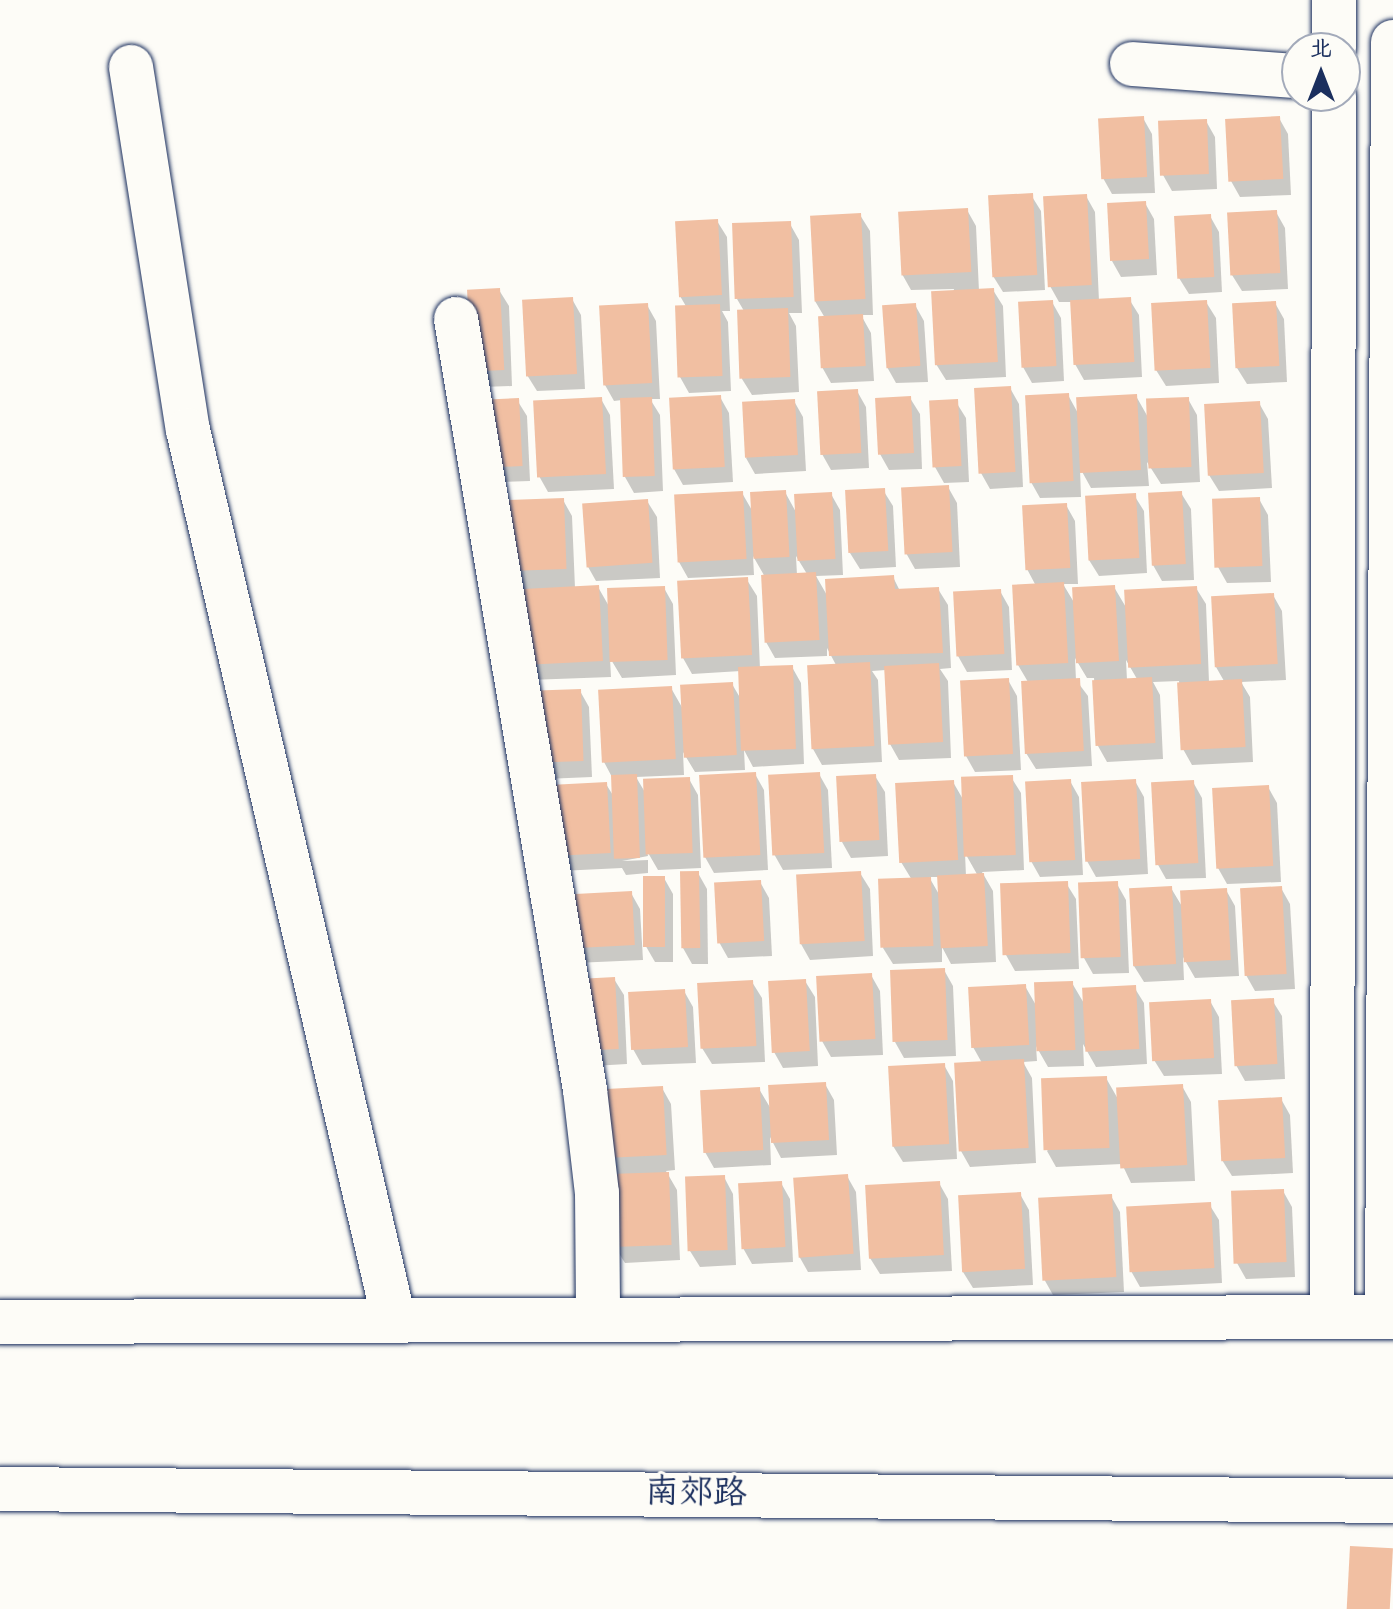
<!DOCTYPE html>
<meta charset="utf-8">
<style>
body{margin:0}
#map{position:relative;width:1393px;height:1609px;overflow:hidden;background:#fdfcf7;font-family:"Indie Flower","LXGW WenKai TC",sans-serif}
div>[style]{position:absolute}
.shadow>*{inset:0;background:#0003}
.building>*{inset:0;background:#f1bfa2;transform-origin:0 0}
.roads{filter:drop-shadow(0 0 2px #1b2f5e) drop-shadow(0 0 2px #1b2f5e)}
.minor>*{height:44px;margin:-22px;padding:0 22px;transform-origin:22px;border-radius:22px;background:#fdfcf7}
span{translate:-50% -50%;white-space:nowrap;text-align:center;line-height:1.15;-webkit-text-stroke:6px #fdfcf7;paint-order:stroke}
.street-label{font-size:34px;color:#1b2f5e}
.north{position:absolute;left:1281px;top:32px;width:80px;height:80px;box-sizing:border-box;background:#fdfcf7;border:2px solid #a3aaba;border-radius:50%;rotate:0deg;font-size:22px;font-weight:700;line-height:32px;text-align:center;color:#1b2f5e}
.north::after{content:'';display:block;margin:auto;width:28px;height:36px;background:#1b2f5e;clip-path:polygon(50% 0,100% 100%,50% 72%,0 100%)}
</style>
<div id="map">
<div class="shadow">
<i style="clip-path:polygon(1143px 118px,1152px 134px,1155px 193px,1112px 194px,1103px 178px)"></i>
<i style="clip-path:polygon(1279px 118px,1288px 134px,1291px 195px,1240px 197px,1231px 181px)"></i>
<i style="clip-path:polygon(1206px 121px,1215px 137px,1217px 189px,1172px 191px,1163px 175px)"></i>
<i style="clip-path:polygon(1031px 195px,1041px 211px,1045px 290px,1003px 292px,993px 276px)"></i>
<i style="clip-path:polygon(1086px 196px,1095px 212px,1099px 301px,1129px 299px,1139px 315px,1142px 377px,1084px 380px,1075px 364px,1072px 302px,1059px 302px,1050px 286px)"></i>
<i style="clip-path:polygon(1145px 203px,1154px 219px,1157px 275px,1121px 277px,1112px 261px)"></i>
<i style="clip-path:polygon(967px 210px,976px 226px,979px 291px,993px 290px,1003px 306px,1006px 377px,946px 380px,936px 364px,954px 289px,911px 290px,902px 274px)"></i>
<i style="clip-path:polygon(1276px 212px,1285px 228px,1288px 289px,1242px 291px,1232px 275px)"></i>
<i style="clip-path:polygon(860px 215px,870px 231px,873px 315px,861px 315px,871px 333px,874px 381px,831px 383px,822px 367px,825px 318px,815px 301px)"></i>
<i style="clip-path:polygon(1210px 216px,1219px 232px,1222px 292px,1189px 294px,1179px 278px)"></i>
<i style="clip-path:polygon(717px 221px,727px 237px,730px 311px,722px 311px,728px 322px,731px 391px,689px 393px,680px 377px,687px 308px,680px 296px)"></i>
<i style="clip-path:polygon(790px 224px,799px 240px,802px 313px,789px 313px,796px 326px,799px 392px,752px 395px,742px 379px,744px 311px,737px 299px)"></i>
<i style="clip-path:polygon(499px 290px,509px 306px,512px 386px,482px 387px)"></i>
<i style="clip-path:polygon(572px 299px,581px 315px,585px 389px,537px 391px,527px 375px)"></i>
<i style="clip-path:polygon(1052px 302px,1061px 318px,1064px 381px,1032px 383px,1023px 367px)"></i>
<i style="clip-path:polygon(1206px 302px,1216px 318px,1219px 383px,1166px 386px,1156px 370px)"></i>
<i style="clip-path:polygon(1275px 303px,1284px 319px,1287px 382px,1247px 384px,1237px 368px)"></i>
<i style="clip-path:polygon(647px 305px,656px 321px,660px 399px,650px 399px,660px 415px,663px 491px,634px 493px,625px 477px,622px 400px,614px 401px,605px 385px)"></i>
<i style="clip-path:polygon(915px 305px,924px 321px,928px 382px,896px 383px,887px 367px)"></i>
<i style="clip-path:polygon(1010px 388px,1019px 404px,1023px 487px,990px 489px,981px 473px)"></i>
<i style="clip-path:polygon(857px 391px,866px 407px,869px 468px,831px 470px,822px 454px)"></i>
<i style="clip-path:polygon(1068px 395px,1079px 415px,1136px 396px,1149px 419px,1188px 399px,1197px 415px,1200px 482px,1161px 484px,1147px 462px,1149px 486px,1091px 488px,1080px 468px,1081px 497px,1040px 498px,1031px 482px)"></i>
<i style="clip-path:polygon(720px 397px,729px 413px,733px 482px,683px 485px,674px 469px)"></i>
<i style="clip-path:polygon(910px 398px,920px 414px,922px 469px,889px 470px,880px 454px)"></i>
<i style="clip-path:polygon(601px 399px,610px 415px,614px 489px,548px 492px,539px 476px)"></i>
<i style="clip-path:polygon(517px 400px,527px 416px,530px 481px,502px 482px,490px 401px)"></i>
<i style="clip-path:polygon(794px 401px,803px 417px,806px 471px,755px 474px,746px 458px)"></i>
<i style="clip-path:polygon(956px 402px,966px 418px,969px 482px,944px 483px,935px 467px)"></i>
<i style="clip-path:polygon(1259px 403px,1268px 419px,1272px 488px,1219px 491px,1209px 475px)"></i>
<i style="clip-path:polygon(948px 487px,957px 503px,960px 567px,915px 569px,906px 553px)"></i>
<i style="clip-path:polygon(883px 490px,893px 506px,896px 567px,860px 569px,850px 553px)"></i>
<i style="clip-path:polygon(evenodd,785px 492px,797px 514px,831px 494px,840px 510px,843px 575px,816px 576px,828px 597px,893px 577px,900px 591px,938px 589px,948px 605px,951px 668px,940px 669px,948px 681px,951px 758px,899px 760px,890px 744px,886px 670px,872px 671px,878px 680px,882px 762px,822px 765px,813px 749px,836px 665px,827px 648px,827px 656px,775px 658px,766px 642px,765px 577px,753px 556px,754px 575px,688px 578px,679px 562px,742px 493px,753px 512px,785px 492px,796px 556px,807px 574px,797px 575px,796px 556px)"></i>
<i style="clip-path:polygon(1181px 493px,1191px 509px,1194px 580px,1162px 581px,1153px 565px)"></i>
<i style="clip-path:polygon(1134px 495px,1144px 511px,1147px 573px,1099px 576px,1089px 560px)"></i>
<i style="clip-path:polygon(1259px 499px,1268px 515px,1271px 582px,1227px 583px,1218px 567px)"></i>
<i style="clip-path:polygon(563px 500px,572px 516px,575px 588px,598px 587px,610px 608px,664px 588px,673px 604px,676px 675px,622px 678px,610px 658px,611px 677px,529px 680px,505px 571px)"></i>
<i style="clip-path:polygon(647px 501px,657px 517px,660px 578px,596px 581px,587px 565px)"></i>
<i style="clip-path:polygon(evenodd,1066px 505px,1075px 521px,1078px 584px,1063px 584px,1075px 604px,1114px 587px,1127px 609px,1196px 588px,1206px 604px,1209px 682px,1224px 681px,1216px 667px,1273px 595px,1282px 611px,1286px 680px,1241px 682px,1250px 697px,1253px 762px,1192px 765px,1183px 749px,1179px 681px,1153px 682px,1160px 695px,1163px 759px,1107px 762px,1098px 746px,1094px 678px,1087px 678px,1075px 658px,1076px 680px,1088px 696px,1092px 766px,1036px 769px,1026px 753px,1028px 682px,1018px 665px,1036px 586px,1027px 569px,1066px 505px,1126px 660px,1137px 679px,1127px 680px,1126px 660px)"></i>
<i style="clip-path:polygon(747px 580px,757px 596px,760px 669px,792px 667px,801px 683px,804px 764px,753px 767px,744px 750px,745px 770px,695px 772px,683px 752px,684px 775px,636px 777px,646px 794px,689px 779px,698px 795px,701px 868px,658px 870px,647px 851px,648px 856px,622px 861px,648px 860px,648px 873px,626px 875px,622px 868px,560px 871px,551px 855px,606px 784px,614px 797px,613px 779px,604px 762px,671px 688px,683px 709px,732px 684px,742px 701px,741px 671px,692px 674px,683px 658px)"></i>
<i style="clip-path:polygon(1000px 591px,1009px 607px,1012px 670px,967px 672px,958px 656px)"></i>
<i style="clip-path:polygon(1008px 680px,1017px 696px,1021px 770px,975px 772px,966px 756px)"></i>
<i style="clip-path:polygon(580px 691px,589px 707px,592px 777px,545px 779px)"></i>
<i style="clip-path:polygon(755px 774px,764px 790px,768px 870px,714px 873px,705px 857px)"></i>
<i style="clip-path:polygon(819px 774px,828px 790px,832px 868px,783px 870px,774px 854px)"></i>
<i style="clip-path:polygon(875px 776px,885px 792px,888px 856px,851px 858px,842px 842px)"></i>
<i style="clip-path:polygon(evenodd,1011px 777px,1021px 793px,1024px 870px,982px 872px,993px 891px,996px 962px,951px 964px,942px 947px,942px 962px,893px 964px,883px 948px,912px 880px,901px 862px,953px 782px,964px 801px,1011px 777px,965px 853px,978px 876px,966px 876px,965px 853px,1011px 777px,929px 877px,939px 877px,940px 896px,929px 877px)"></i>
<i style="clip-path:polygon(1070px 781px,1079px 797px,1083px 875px,1040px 877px,1031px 861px)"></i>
<i style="clip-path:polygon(1135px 781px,1144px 797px,1148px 874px,1096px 877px,1087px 861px)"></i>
<i style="clip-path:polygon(1193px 782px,1202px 798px,1206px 878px,1166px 879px,1157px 863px)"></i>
<i style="clip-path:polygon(1268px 787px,1277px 803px,1281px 882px,1227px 884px,1218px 868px)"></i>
<i style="clip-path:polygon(698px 873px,707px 889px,708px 964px,692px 964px,683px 948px)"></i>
<i style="clip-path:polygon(860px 873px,870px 889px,873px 956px,810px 960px,801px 944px)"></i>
<i style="clip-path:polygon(664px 878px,673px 894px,673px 962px,655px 962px,644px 943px)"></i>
<i style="clip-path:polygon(760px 882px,769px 898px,772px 956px,728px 958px,719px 942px)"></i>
<i style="clip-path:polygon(1066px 883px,1076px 899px,1079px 969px,1015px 971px,1006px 955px)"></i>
<i style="clip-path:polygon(1117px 884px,1126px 900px,1129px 973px,1093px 974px,1084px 958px)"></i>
<i style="clip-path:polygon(1171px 888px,1183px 908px,1226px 890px,1235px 906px,1239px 976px,1195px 978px,1183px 957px,1184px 980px,1144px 982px,1134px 966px)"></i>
<i style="clip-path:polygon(1281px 888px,1290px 904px,1295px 989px,1255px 991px,1246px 975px)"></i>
<i style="clip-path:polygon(631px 893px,640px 909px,643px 960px,575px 963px,566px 947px)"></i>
<i style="clip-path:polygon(944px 970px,953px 986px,956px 1056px,904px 1058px,895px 1042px)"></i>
<i style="clip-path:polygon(871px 975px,880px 991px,883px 1055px,831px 1057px,822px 1041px)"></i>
<i style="clip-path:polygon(614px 979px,624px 995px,627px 1064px,593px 1066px)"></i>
<i style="clip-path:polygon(805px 981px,815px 997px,818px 1066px,783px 1068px,774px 1052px)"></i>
<i style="clip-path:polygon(752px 982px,762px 998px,765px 1062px,712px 1064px,702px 1048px)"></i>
<i style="clip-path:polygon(1072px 983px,1085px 1005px,1134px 987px,1144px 1003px,1147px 1064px,1096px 1067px,1083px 1044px,1084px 1066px,1048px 1067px,1036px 1046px,1037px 1061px,1023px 1062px,1032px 1078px,1036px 1163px,970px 1167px,961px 1151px,982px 1063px,973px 1047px,1025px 986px,1037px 1007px)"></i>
<i style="clip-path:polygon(684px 991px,693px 1007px,696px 1063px,642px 1065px,633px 1049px)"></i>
<i style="clip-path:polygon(1272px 1000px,1282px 1016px,1285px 1079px,1245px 1081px,1236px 1065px)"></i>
<i style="clip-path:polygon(1210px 1001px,1219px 1017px,1222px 1074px,1164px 1076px,1154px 1060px)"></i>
<i style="clip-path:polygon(944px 1065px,953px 1081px,957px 1159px,903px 1162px,893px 1146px)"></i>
<i style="clip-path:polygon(1106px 1078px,1118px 1099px,1182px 1086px,1191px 1102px,1195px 1181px,1131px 1183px,1122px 1164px,1056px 1167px,1047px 1151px)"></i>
<i style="clip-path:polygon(825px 1084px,834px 1100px,837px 1155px,781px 1158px,770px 1137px,771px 1165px,714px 1168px,705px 1152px,759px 1089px,771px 1109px)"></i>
<i style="clip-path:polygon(662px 1088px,671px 1104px,675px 1170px,666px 1171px,677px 1190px,680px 1260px,625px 1263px,615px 1247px,602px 1157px)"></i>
<i style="clip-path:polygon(1281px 1099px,1290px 1115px,1293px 1173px,1232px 1176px,1222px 1160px)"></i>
<i style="clip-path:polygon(847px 1176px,856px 1192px,861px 1270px,808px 1272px,799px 1256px)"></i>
<i style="clip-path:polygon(724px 1177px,733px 1194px,736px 1265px,700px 1267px,690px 1251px)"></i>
<i style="clip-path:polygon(781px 1183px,790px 1199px,793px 1262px,752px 1264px,743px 1248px)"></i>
<i style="clip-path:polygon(939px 1183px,948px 1199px,952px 1271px,880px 1274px,870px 1258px)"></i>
<i style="clip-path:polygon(1283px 1191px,1292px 1207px,1295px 1277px,1246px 1279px,1237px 1263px)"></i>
<i style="clip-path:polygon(1020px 1194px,1029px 1210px,1033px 1285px,973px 1288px,963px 1272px)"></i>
<i style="clip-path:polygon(1111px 1196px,1120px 1212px,1124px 1292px,1053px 1295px,1044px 1279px)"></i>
<i style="clip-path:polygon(1209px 1204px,1219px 1220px,1222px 1283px,1140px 1287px,1131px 1271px)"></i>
</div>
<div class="building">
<i style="left:1144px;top:116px;width:61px;height:46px;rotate:87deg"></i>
<i style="left:1280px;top:116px;width:63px;height:55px;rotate:87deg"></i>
<i style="left:1207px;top:119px;width:55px;height:49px;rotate:88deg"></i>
<i style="left:1033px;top:193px;width:82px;height:45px;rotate:87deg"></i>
<i style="left:1087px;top:194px;width:91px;height:44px;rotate:87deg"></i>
<i style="left:1146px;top:201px;width:58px;height:39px;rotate:87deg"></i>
<i style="left:968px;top:208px;width:64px;height:70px;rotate:87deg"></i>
<i style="left:1277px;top:210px;width:63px;height:50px;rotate:87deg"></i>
<i style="left:861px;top:213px;width:86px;height:51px;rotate:87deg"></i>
<i style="left:1211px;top:214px;width:63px;height:37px;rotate:87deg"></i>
<i style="left:718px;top:219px;width:76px;height:43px;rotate:87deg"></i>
<i style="left:791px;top:221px;width:76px;height:59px;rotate:88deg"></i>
<i style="left:500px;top:288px;width:82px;height:33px;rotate:87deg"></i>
<i style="left:994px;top:288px;width:74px;height:63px;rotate:87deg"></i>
<i style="left:573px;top:297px;width:77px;height:51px;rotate:87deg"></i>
<i style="left:1131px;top:297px;width:65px;height:61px;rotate:87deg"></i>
<i style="left:1053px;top:300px;width:66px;height:35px;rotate:87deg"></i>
<i style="left:1207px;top:300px;width:68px;height:56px;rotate:87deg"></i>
<i style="left:1276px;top:301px;width:65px;height:44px;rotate:87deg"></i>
<i style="left:648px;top:303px;width:80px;height:49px;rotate:87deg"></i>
<i style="left:916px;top:303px;width:63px;height:34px;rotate:86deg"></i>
<i style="left:720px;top:304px;width:72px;height:45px;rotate:88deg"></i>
<i style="left:788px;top:308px;width:69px;height:51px;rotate:88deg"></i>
<i style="left:863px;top:314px;width:52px;height:45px;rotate:87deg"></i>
<i style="left:1011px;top:386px;width:86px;height:37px;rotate:87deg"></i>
<i style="left:858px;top:389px;width:64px;height:41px;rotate:87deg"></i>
<i style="left:1069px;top:393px;width:88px;height:44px;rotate:87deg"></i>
<i style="left:1137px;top:394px;width:76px;height:61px;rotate:87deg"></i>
<i style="left:721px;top:395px;width:72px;height:52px;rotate:87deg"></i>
<i style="left:911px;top:396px;width:57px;height:36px;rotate:87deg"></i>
<i style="left:602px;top:397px;width:77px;height:69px;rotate:87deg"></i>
<i style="left:652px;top:397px;width:79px;height:32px;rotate:88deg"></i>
<i style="left:1189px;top:397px;width:70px;height:43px;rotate:88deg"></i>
<i style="left:519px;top:398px;width:68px;height:31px;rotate:87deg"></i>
<i style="left:795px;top:399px;width:56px;height:53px;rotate:87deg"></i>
<i style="left:958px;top:399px;width:67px;height:29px;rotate:87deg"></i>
<i style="left:1260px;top:401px;width:72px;height:56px;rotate:87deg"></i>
<i style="left:949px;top:485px;width:67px;height:48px;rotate:87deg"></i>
<i style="left:885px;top:488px;width:63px;height:40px;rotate:87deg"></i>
<i style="left:786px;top:490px;width:67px;height:36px;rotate:87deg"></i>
<i style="left:743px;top:491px;width:68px;height:69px;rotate:87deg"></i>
<i style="left:1182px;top:491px;width:73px;height:34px;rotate:87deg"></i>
<i style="left:832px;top:492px;width:67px;height:38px;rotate:87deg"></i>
<i style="left:1136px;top:493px;width:65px;height:51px;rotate:87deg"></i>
<i style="left:1260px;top:497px;width:69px;height:48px;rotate:88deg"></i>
<i style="left:564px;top:498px;width:71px;height:64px;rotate:88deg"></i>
<i style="left:648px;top:499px;width:64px;height:66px;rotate:86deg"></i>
<i style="left:1067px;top:503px;width:65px;height:45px;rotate:87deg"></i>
<i style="left:816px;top:572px;width:68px;height:55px;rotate:87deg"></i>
<i style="clip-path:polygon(894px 575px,895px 589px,939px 587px,943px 653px,829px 656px,825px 579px)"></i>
<i style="left:748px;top:577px;width:78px;height:71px;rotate:87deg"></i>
<i style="left:1064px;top:582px;width:81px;height:52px;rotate:87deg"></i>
<i style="left:599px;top:585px;width:76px;height:85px;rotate:87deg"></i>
<i style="left:1115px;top:585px;width:76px;height:43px;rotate:87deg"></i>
<i style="left:665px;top:586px;width:74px;height:58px;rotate:88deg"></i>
<i style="left:1197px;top:586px;width:78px;height:73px;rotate:87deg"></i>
<i style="left:1001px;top:589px;width:65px;height:48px;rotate:87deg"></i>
<i style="left:1274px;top:593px;width:71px;height:63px;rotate:87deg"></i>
<i style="left:870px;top:662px;width:84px;height:63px;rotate:87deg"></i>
<i style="left:939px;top:663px;width:79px;height:55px;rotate:87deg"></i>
<i style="left:793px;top:665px;width:84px;height:55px;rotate:88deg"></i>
<i style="left:1152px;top:677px;width:66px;height:60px;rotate:87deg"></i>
<i style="left:1009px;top:678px;width:76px;height:49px;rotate:87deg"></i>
<i style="left:1080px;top:678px;width:73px;height:59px;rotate:87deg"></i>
<i style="left:1242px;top:679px;width:68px;height:65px;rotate:87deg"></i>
<i style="left:733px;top:682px;width:73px;height:53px;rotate:87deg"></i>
<i style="left:672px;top:686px;width:73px;height:74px;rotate:87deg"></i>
<i style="left:581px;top:689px;width:72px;height:50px;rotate:88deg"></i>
<i style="left:756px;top:772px;width:83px;height:57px;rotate:87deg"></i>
<i style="left:820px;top:772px;width:81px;height:52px;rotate:87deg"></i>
<i style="left:637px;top:774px;width:84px;height:26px;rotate:88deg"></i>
<i style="left:876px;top:774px;width:66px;height:40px;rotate:87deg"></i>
<i style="left:1013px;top:775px;width:80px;height:52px;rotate:88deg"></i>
<i style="left:690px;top:777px;width:76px;height:47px;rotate:88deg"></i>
<i style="left:1071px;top:779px;width:81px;height:46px;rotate:87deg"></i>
<i style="left:1136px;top:779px;width:80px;height:55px;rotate:87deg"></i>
<i style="left:954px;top:780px;width:80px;height:59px;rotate:87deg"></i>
<i style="left:1194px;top:780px;width:83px;height:43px;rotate:87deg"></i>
<i style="left:607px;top:782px;width:71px;height:62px;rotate:87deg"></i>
<i style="left:1269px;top:785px;width:81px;height:57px;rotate:87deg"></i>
<i style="left:699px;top:871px;width:77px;height:19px;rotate:89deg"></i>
<i style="left:861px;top:871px;width:70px;height:65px;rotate:87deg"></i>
<i style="left:984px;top:873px;width:73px;height:47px;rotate:87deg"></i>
<i style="left:643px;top:876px;width:22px;height:71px"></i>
<i style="left:931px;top:877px;width:69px;height:53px;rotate:88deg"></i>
<i style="left:761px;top:880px;width:61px;height:47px;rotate:87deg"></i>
<i style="left:1068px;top:881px;width:72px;height:68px;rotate:88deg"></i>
<i style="left:1118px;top:881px;width:76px;height:40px;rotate:88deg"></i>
<i style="left:1172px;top:886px;width:78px;height:43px;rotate:87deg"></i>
<i style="left:1282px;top:886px;width:88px;height:42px;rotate:87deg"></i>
<i style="left:1227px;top:888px;width:72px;height:47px;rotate:87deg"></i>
<i style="left:632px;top:891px;width:54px;height:71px;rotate:87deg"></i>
<i style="left:945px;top:968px;width:72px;height:55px;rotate:88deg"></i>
<i style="left:872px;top:973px;width:66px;height:56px;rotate:87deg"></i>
<i style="left:615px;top:977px;width:72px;height:37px;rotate:87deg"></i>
<i style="left:806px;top:979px;width:72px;height:38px;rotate:87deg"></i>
<i style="left:753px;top:980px;width:66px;height:56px;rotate:87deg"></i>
<i style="left:1073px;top:981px;width:69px;height:39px;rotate:88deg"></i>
<i style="left:1026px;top:984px;width:61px;height:58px;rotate:87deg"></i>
<i style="left:1136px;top:985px;width:64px;height:54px;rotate:87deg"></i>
<i style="left:685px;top:989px;width:58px;height:57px;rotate:87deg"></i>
<i style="left:1274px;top:998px;width:66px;height:43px;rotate:87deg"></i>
<i style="left:1211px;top:999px;width:59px;height:62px;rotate:87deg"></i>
<i style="left:1024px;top:1059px;width:89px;height:70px;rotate:87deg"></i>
<i style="left:945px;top:1063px;width:81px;height:57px;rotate:87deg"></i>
<i style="left:1107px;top:1076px;width:72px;height:66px;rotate:88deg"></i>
<i style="left:826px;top:1082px;width:58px;height:58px;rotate:87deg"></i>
<i style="left:1183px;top:1084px;width:81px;height:67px;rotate:87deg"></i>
<i style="left:663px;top:1086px;width:69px;height:66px;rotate:87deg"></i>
<i style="left:760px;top:1087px;width:63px;height:60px;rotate:87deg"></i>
<i style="left:1282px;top:1097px;width:61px;height:64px;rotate:87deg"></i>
<i style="left:669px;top:1172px;width:73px;height:59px;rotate:88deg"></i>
<i style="left:848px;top:1174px;width:80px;height:55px;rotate:86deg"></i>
<i style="left:725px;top:1175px;width:75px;height:40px;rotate:88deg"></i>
<i style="left:782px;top:1181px;width:66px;height:44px;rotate:87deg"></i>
<i style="left:940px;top:1181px;width:74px;height:75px;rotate:87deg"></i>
<i style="left:1284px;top:1189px;width:73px;height:53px;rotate:88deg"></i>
<i style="left:1021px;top:1192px;width:77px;height:63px;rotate:87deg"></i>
<i style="left:1112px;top:1194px;width:83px;height:74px;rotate:87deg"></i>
<i style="left:1211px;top:1202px;width:66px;height:85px;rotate:87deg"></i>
<i style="left:1350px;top:1546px;width:43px;height:63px;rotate:3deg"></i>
</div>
<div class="roads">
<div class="minor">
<i style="left:1334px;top:48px;width:48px;rotate:-90deg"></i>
<i style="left:1132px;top:64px;width:165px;rotate:4.2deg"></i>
<i style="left:131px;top:67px;width:367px;rotate:81.1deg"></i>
<i style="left:188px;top:430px;width:914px;rotate:76.97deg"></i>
<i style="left:456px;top:319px;width:782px;rotate:80.5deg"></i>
<i style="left:585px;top:1090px;width:104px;rotate:83.4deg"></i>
<i style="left:597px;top:1193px;width:127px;rotate:89.5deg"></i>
<i style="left:1332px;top:1317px;width:1221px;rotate:-89.91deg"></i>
<i style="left:1387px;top:1317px;width:1275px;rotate:-89.73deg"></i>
<i style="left:0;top:1322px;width:1393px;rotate:-0.21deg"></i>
<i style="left:0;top:1489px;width:1393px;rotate:0.49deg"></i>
</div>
</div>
<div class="street-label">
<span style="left:696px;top:1495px;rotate:1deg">南郊路</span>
</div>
<div class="north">北</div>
</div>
